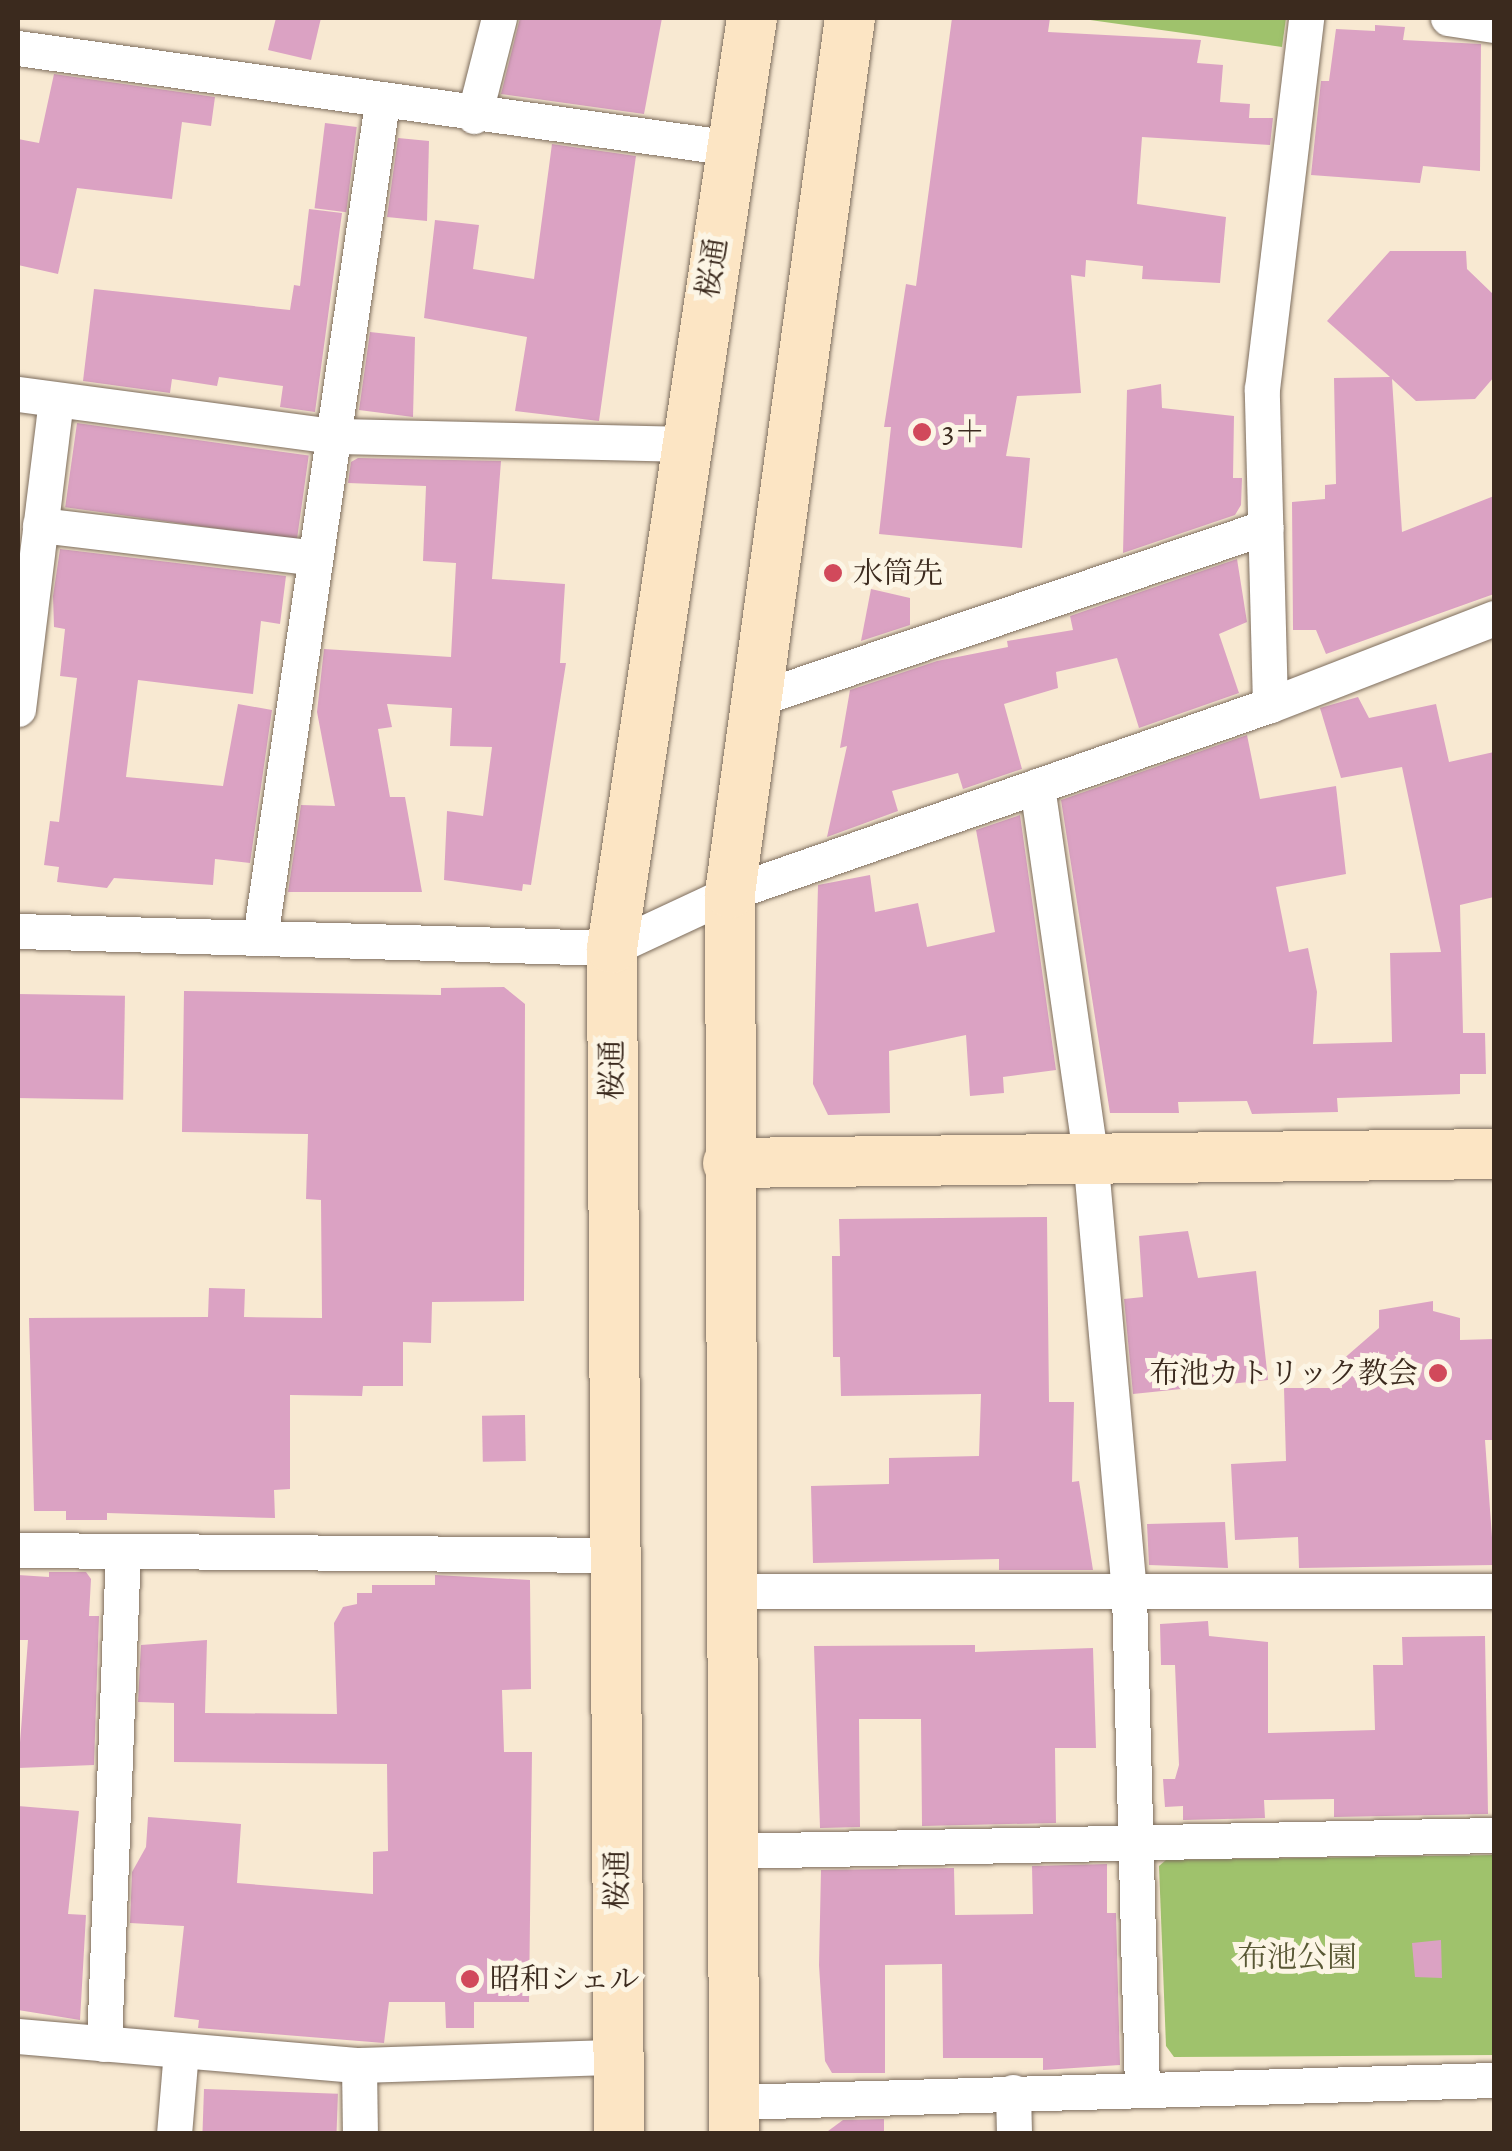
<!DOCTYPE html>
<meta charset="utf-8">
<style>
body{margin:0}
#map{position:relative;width:1512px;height:2151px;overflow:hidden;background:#f8e9d2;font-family:Alegreya,"Noto Serif JP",serif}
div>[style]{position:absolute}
.green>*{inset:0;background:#9fc26c}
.building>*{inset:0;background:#dba2c3;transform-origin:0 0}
.roads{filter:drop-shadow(0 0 2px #7d6d5d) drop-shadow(0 0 2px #7d6d5d)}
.street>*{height:35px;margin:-17.5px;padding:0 17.5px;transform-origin:17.5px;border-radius:17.5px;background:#fff}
.secondary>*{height:50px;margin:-25px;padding:0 25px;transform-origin:25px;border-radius:25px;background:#fce5c4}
.dots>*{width:28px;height:28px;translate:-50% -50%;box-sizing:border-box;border:5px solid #fcf5e5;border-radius:50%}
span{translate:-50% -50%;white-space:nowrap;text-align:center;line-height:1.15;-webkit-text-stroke:10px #fcf5e5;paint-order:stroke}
.street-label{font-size:30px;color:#3b2a1e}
.poi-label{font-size:30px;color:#3b2a1e}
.left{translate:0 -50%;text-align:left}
.right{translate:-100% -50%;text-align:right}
.park-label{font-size:30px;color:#595835}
.frame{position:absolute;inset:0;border:20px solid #3b2a1e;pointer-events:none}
</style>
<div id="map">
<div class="green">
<i style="clip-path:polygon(1076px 18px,1286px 18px,1282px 47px)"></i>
<i style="clip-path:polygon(1494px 1855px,1494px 2055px,1174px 2057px,1166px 2046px,1159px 1866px,1166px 1860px)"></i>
</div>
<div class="building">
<i style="clip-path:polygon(276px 18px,321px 18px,311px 60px,268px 50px)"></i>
<i style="clip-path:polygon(520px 18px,662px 18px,644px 114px,501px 94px)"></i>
<i style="clip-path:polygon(952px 18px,1050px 18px,1048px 32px,1201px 40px,1197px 63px,1223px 65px,1220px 102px,1250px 104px,1249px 118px,1273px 118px,1270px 145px,1142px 137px,1137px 204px,1226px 217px,1220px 283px,1142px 279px,1143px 266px,1086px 260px,1085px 277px,1071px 275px,1081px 393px,1017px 396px,1006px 456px,1030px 458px,1022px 548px,879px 534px,891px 427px,884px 427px,906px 284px,916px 286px)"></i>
<i style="clip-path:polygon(1375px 25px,1405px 27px,1403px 40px,1481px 44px,1480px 171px,1423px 166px,1420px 183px,1311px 175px,1321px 81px,1329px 81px,1336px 29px,1375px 31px)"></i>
<i style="clip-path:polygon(54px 74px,215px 97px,211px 126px,182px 122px,172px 199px,77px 188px,58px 274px,18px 265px,18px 139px,39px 143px)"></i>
<i style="left:325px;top:123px;width:32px;height:86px;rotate:7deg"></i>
<i style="clip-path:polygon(398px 138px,429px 141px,427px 221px,387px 217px)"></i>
<i style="clip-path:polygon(552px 144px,636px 156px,599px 421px,515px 411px,527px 337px,424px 318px,435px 220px,479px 225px,473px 269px,534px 279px)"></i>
<i style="clip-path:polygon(309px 209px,342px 213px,315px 412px,280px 407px,283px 386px,219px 377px,217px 386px,172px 379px,170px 393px,83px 381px,94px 289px,290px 310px,294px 285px,300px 286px)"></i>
<i style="clip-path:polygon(1390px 251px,1466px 251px,1467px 269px,1494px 295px,1494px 377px,1475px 399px,1416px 401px,1392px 379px,1402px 532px,1494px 496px,1494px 594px,1326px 654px,1316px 630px,1293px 630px,1292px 502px,1325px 499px,1325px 485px,1336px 484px,1334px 378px,1390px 377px,1327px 321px)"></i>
<i style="clip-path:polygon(370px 332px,415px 337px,413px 417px,359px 410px)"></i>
<i style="clip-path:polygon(1161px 384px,1162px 408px,1234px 416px,1233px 478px,1242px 478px,1241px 505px,1235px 515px,1123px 553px,1127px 390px)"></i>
<i style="left:77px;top:423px;width:234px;height:85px;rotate:8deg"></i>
<i style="clip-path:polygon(358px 458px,501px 461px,492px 579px,565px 584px,560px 663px,566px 663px,531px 885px,523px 884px,522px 891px,444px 880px,447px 811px,483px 816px,492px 747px,450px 746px,452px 708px,387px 704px,392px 727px,378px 729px,390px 797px,405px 797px,422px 892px,288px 892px,301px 805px,335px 806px,317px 712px,324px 649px,451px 657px,456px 563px,423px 561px,426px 486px,348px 483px,351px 462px)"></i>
<i style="clip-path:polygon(60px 549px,286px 576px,280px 624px,261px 621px,253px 694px,138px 680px,126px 777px,223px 786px,238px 704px,272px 710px,250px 863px,215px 859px,213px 885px,114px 878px,107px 888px,57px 882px,59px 867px,44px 865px,50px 821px,59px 822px,77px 678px,60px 676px,65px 629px,54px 627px,53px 596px)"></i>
<i style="clip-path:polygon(1237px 559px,1247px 622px,1219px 634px,1239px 693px,1139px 728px,1117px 658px,1056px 672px,1058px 688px,1004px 704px,1022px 769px,963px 789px,958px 773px,892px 791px,898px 811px,827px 837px,847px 746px,840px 748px,850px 690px,937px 661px,1008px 647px,1007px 641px,1073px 630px,1070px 616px)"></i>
<i style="clip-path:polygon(871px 589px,910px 598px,910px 625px,861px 641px)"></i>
<i style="clip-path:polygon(1358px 697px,1369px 718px,1436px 704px,1449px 762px,1494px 752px,1494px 897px,1460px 905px,1463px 1033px,1485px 1033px,1486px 1074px,1460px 1074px,1460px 1094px,1337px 1098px,1338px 1112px,1252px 1114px,1247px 1101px,1178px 1102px,1179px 1113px,1110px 1113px,1061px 800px,1247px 735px,1260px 799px,1336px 786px,1346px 874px,1276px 887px,1289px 952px,1308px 948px,1317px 992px,1313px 1044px,1392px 1042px,1390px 953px,1441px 952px,1402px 767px,1341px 778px,1320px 708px)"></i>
<i style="clip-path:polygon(1020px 815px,1056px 1070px,1003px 1077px,1004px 1093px,970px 1096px,966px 1035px,889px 1051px,890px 1113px,828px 1115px,813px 1084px,818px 885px,870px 875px,875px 912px,918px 903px,927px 947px,995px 932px,976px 830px)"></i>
<i style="clip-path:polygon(504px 987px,525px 1004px,524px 1301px,432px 1302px,431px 1343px,403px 1342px,403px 1386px,363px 1386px,362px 1396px,290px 1395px,290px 1489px,274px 1490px,275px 1518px,107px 1513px,107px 1520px,66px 1520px,66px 1511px,34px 1511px,29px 1318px,208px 1317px,209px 1288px,245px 1289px,244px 1317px,322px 1318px,321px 1200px,306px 1199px,308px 1134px,182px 1132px,184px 991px,441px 995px,441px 988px)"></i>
<i style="left:18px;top:994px;width:107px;height:104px;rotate:1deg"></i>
<i style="clip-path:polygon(1047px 1217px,1049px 1402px,1074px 1402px,1072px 1482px,1079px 1481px,1093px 1570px,999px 1570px,999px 1559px,813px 1563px,811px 1486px,889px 1484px,889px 1458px,979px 1456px,981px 1394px,841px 1396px,840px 1357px,833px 1357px,832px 1256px,840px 1256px,839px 1219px)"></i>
<i style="clip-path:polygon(1188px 1231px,1198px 1278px,1256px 1271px,1268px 1380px,1133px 1394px,1124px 1299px,1143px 1297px,1139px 1236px)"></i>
<i style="clip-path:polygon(1433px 1301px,1433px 1311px,1460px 1318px,1460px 1340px,1494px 1339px,1494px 1440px,1485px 1440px,1494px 1565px,1299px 1568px,1298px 1537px,1235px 1540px,1231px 1464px,1286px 1461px,1284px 1388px,1342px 1388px,1341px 1361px,1379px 1328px,1379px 1310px)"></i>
<i style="left:525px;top:1415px;width:46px;height:43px;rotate:89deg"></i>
<i style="clip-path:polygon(1225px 1522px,1228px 1568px,1149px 1565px,1147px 1524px)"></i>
<i style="clip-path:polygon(49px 1572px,86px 1572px,91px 1579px,89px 1616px,99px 1616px,94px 1765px,18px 1768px,28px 1640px,18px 1640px,18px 1575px,49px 1577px)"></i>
<i style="clip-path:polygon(435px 1575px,530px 1580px,531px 1689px,502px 1690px,504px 1752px,532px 1752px,529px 2002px,474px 2002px,474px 2028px,446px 2028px,445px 2002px,389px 2002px,384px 2043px,198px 2028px,199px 2020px,174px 2017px,184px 1926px,130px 1923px,132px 1872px,146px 1847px,148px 1817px,241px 1824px,237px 1883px,373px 1894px,373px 1852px,388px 1851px,387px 1764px,174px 1762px,174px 1703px,138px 1702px,141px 1645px,207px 1640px,205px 1713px,337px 1714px,334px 1623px,343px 1607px,357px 1604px,357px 1593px,372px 1593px,372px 1585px,435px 1585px)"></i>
<i style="clip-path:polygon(1208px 1621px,1209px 1636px,1268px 1642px,1268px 1733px,1375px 1730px,1373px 1665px,1403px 1665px,1402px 1637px,1485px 1636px,1488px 1814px,1334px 1817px,1334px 1799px,1264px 1800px,1265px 1818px,1183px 1820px,1183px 1806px,1165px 1807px,1163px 1779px,1175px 1779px,1179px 1765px,1175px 1665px,1161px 1665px,1160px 1624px)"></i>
<i style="clip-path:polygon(975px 1645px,975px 1652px,1093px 1648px,1096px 1748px,1055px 1748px,1056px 1823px,922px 1826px,921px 1719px,859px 1719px,860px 1827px,820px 1828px,814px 1646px)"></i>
<i style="clip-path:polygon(18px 1806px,79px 1811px,68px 1914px,86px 1915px,80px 2020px,18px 2010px)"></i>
<i style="clip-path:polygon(1107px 1864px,1107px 1913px,1116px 1913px,1120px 2065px,1043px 2070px,1043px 2058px,943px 2058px,942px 1964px,885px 1965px,885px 2073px,832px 2073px,825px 2061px,819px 1965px,821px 1870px,954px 1868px,955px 1915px,1033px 1914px,1032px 1866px)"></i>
<i style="clip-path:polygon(1441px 1940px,1442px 1978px,1415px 1977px,1412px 1943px)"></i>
<i style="left:204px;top:2089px;width:134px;height:45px;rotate:2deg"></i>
<i style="clip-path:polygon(884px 2119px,884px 2134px,824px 2134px,843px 2120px)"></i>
</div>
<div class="roads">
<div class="street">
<i style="left:1448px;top:18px;width:47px;rotate:8.7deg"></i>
<i style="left:18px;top:48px;width:721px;rotate:7.97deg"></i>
<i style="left:474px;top:116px;width:101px;rotate:-75.7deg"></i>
<i style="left:18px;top:394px;width:319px;rotate:7.6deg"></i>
<i style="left:334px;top:436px;width:349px;rotate:1.3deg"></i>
<i style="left:40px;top:525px;width:277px;rotate:6.8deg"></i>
<i style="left:754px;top:700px;width:540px;rotate:-18.67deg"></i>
<i style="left:1270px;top:705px;width:316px;rotate:-91.5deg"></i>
<i style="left:1262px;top:389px;width:374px;rotate:-83.2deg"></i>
<i style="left:18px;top:709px;width:310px;rotate:-83deg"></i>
<i style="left:1037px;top:786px;width:373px;rotate:81.8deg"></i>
<i style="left:1090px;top:1155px;width:440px;rotate:84.9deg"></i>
<i style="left:1129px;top:1593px;width:495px;rotate:88.5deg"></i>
<i style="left:18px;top:931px;width:594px;rotate:1.64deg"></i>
<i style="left:612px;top:948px;width:130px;rotate:-25deg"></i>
<i style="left:730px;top:893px;width:572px;rotate:-19.2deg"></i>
<i style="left:1270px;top:705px;width:240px;rotate:-21.2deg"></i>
<i style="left:260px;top:938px;width:844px;rotate:-81.69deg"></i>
<i style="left:18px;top:1550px;width:597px;rotate:0.48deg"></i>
<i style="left:727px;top:1591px;width:767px"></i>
<i style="left:730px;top:1851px;width:764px;rotate:-1.2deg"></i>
<i style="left:18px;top:2036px;width:342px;rotate:4.9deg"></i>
<i style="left:359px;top:2065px;width:259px;rotate:-1.8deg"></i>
<i style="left:104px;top:2044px;width:493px;rotate:-87.8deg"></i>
<i style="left:359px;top:2065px;width:69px;rotate:89.2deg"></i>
<i style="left:1013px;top:2092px;width:42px;rotate:88.6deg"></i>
<i style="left:734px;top:2102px;width:760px;rotate:-1.66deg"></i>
<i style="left:174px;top:2134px;width:83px;rotate:-85.2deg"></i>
</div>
<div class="secondary">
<i style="left:728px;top:1163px;width:766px;rotate:-0.67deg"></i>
<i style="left:619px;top:2134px;width:1186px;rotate:-90.34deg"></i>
<i style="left:612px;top:948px;width:940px;rotate:-81.44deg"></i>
<i style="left:734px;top:2134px;width:1241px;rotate:-90.18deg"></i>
<i style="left:730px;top:893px;width:883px;rotate:-82.19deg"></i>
</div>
</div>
<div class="dots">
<i style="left:922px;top:432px;background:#d1495b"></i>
<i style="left:833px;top:573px;background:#d1495b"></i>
<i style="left:1438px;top:1373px;background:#d1495b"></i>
<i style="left:470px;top:1979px;background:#d1495b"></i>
</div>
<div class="street-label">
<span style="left:712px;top:268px;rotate:-81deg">桜通</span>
<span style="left:612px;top:1070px;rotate:-90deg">桜通</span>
<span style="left:617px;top:1880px;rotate:-90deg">桜通</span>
</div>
<div class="poi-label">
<span class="left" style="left:942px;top:432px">3＋</span>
<span class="left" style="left:853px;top:573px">水筒先</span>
<span class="right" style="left:1418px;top:1373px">布池カトリック教会</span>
<span class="left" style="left:490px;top:1979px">昭和シェル</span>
</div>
<div class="park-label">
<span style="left:1297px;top:1957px">布池公園</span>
</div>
<div class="frame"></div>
</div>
